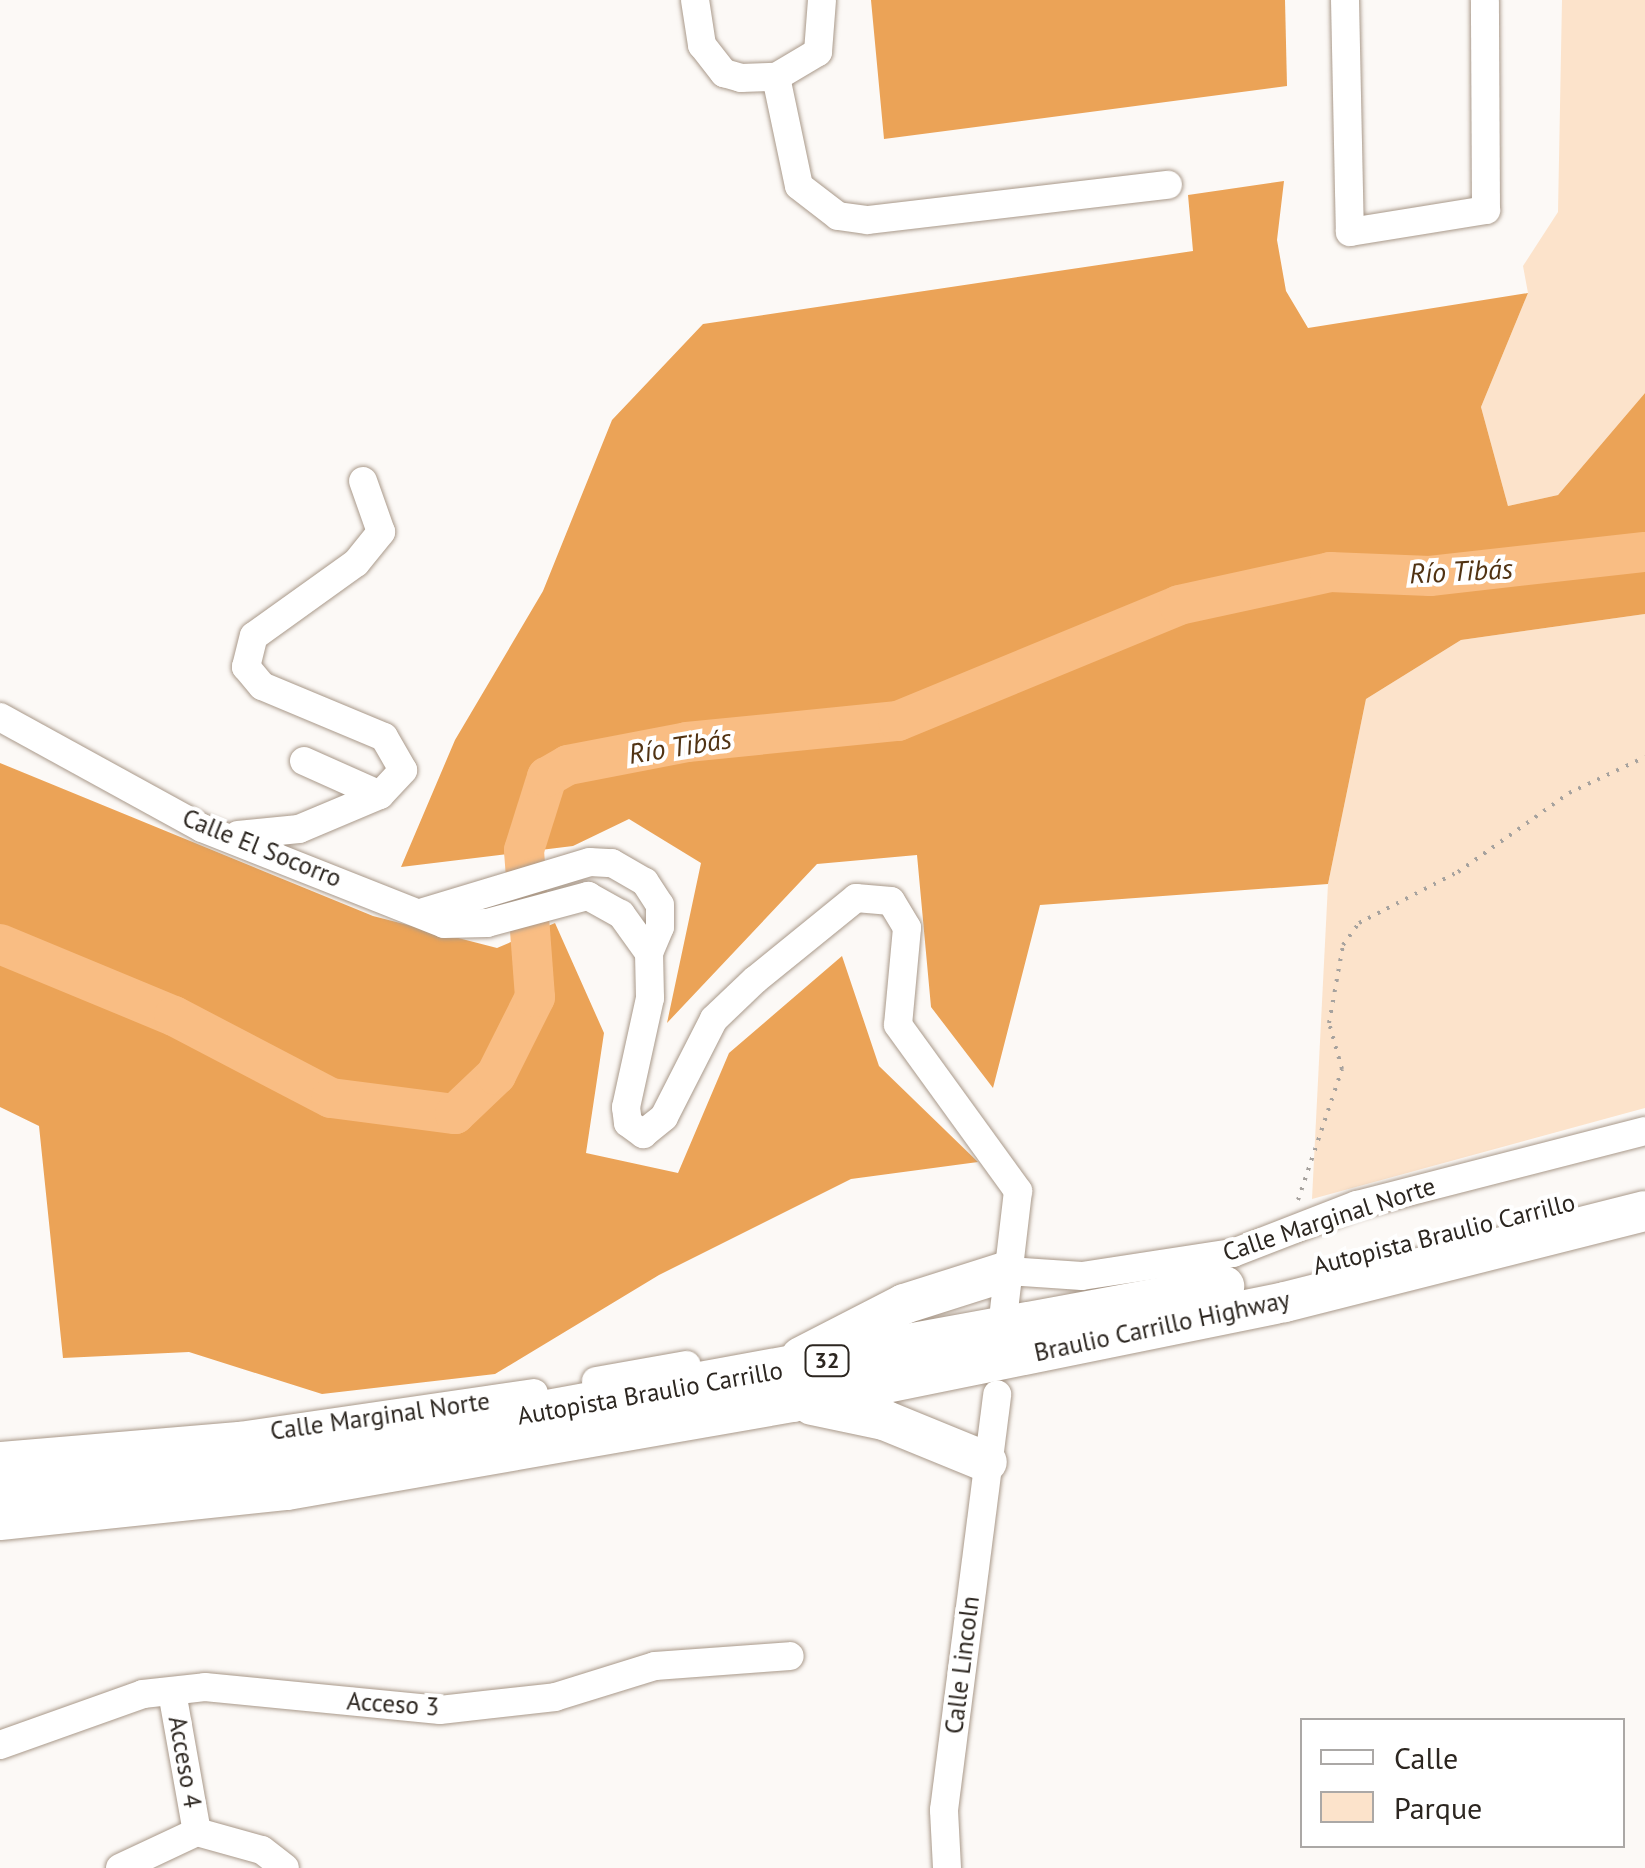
<!DOCTYPE html>
<meta charset="utf-8">
<style>
body{margin:0}
#map{position:relative;width:1645px;height:1868px;overflow:hidden;background:#fcf9f6;font-family:"PT Sans",sans-serif}
div>[style]{position:absolute}
.green>*{inset:0;background:#fce3cb}
.forest>*{inset:0;background:#eba357}
.river>*{height:40px;margin:-20px;padding:0 20px;transform-origin:20px;border-radius:20px;background:#f9bd83}
.path>*{height:4px;margin-top:-2px;transform-origin:0;background:repeating-linear-gradient(90deg,#a6a29e 0 2.5px,transparent 0 10.5px)}
.roads{filter:drop-shadow(0 0 2px #a9998a) drop-shadow(0 0 2px #a9998a)}
.minor>*{height:28px;margin:-14px;padding:0 14px;transform-origin:14px;border-radius:14px;background:#fff}
.highway>*{height:40px;margin:-20px;padding:0 20px;transform-origin:20px;border-radius:20px;background:#fff}
span{translate:-50% -50%;white-space:nowrap;text-align:center;line-height:1.15;-webkit-text-stroke:8px #fff;paint-order:stroke}
.shield-label span{padding:2px 8px;background:#fff;border:2px solid;border-radius:8px;-webkit-text-stroke-width:0}
.shield-label{font-size:22px;color:#2c2620;font-weight:700}
.street-label{font-size:25px;color:#2c2620}
.water-label{font-size:28px;color:#513313;font-style:italic}
.legend{position:absolute;left:1300px;top:1718px;width:325px;height:130px;box-sizing:border-box;background:#fff;border:2px solid #aba8a6;margin:0;padding:12px 18px;list-style:none;font-size:30px;color:#2c2620}
.legend li{display:flex;align-items:center;gap:20px;height:50px}
.legend b{width:50px;border:2px solid #aba8a6}
</style>
<div id="map">
<div class="green">
<i style="clip-path:polygon(1562px 0,1645px 0,1645px 393px,1558px 495px,1508px 506px,1481px 407px,1528px 293px,1523px 266px,1558px 212px)"></i>
<i style="clip-path:polygon(1645px 614px,1645px 1108px,1312px 1199px,1328px 884px,1366px 699px,1461px 640px)"></i>
</div>
<div class="forest">
<i style="clip-path:polygon(871px 0,1285px 0,1287px 86px,884px 139px)"></i>
<i style="clip-path:polygon(1284px 181px,1277px 240px,1286px 291px,1308px 328px,1528px 293px,1481px 407px,1508px 506px,1558px 495px,1645px 393px,1645px 614px,1461px 640px,1366px 699px,1328px 884px,1040px 905px,993px 1088px,931px 1007px,917px 855px,817px 864px,667px 1023px,701px 863px,629px 819px,573px 846px,401px 867px,455px 740px,543px 591px,612px 420px,703px 324px,1193px 251px,1188px 195px)"></i>
<i style="clip-path:polygon(0 763px,373px 916px,497px 948px,555px 923px,604px 1033px,586px 1153px,678px 1173px,729px 1053px,842px 956px,879px 1066px,978px 1162px,851px 1179px,659px 1275px,495px 1374px,322px 1394px,189px 1352px,63px 1358px,39px 1126px,0 1107px)"></i>
</div>
<div class="river">
<i style="left:0;top:944px;width:188px;rotate:22.5deg"></i>
<i style="left:174px;top:1016px;width:177px;rotate:27.6deg"></i>
<i style="left:331px;top:1098px;width:125px;rotate:7.4deg"></i>
<i style="left:455px;top:1114px;width:57px;rotate:-43.6deg"></i>
<i style="left:496px;top:1075px;width:87px;rotate:-63.4deg"></i>
<i style="left:535px;top:997px;width:147px;rotate:-94.3deg"></i>
<i style="left:524px;top:850px;width:77px;rotate:-72.5deg"></i>
<i style="left:547px;top:777px;width:24px;rotate:-30deg"></i>
<i style="left:568px;top:765px;width:121px;rotate:-10.9deg"></i>
<i style="left:687px;top:742px;width:212px;rotate:-5.7deg"></i>
<i style="left:898px;top:721px;width:304px;rotate:-22.4deg"></i>
<i style="left:1179px;top:605px;width:155px;rotate:-12.3deg"></i>
<i style="left:1330px;top:572px;width:100px;rotate:2.3deg"></i>
<i style="left:1430px;top:576px;width:216px;rotate:-6.4deg"></i>
</div>
<div class="path">
<i style="left:1298px;top:1200px;width:138px;rotate:-71.4deg"></i>
<i style="left:1342px;top:1069px;width:48px;rotate:-105.8deg"></i>
<i style="left:1329px;top:1023px;width:79px;rotate:-79.8deg"></i>
<i style="left:1343px;top:945px;width:27px;rotate:-54deg"></i>
<i style="left:1359px;top:923px;width:111px;rotate:-27.3deg"></i>
<i style="left:1458px;top:872px;width:136px;rotate:-35.4deg"></i>
<i style="left:1569px;top:793px;width:84px;rotate:-25.3deg"></i>
</div>
<div class="roads">
<div class="minor">
<i style="left:695px;top:0;width:46px;rotate:81.2deg"></i>
<i style="left:702px;top:45px;width:36px;rotate:52deg"></i>
<i style="left:724px;top:73px;width:18px;rotate:16deg"></i>
<i style="left:741px;top:78px;width:35px;rotate:-2deg"></i>
<i style="left:776px;top:77px;width:49px;rotate:-30.8deg"></i>
<i style="left:818px;top:52px;width:52px;rotate:-85.6deg"></i>
<i style="left:1345px;top:0;width:232px;rotate:88.8deg"></i>
<i style="left:1350px;top:232px;width:138px;rotate:-9.2deg"></i>
<i style="left:1486px;top:210px;width:210px;rotate:-90.3deg"></i>
<i style="left:776px;top:77px;width:111px;rotate:78.1deg"></i>
<i style="left:799px;top:186px;width:49px;rotate:37.6deg"></i>
<i style="left:838px;top:216px;width:30px;rotate:8deg"></i>
<i style="left:868px;top:220px;width:302px;rotate:-6.7deg"></i>
<i style="left:0;top:717px;width:230px;rotate:28.8deg"></i>
<i style="left:202px;top:828px;width:260px;rotate:21.6deg"></i>
<i style="left:444px;top:924px;width:43px;rotate:-1.3deg"></i>
<i style="left:487px;top:923px;width:105px;rotate:-15deg"></i>
<i style="left:588px;top:896px;width:38px;rotate:29deg"></i>
<i style="left:621px;top:914px;width:48px;rotate:54.3deg"></i>
<i style="left:304px;top:761px;width:83px;rotate:24.1deg"></i>
<i style="left:238px;top:835px;width:61px;rotate:-5.6deg"></i>
<i style="left:299px;top:829px;width:88px;rotate:-22.8deg"></i>
<i style="left:380px;top:795px;width:34px;rotate:-47deg"></i>
<i style="left:403px;top:770px;width:38px;rotate:-120deg"></i>
<i style="left:384px;top:737px;width:132px;rotate:-157.3deg"></i>
<i style="left:262px;top:686px;width:25px;rotate:-130deg"></i>
<i style="left:246px;top:667px;width:32px;rotate:-76deg"></i>
<i style="left:254px;top:636px;width:125px;rotate:-35.6deg"></i>
<i style="left:356px;top:563px;width:40px;rotate:-51deg"></i>
<i style="left:381px;top:532px;width:54px;rotate:-109.4deg"></i>
<i style="left:424px;top:912px;width:173px;rotate:-16.8deg"></i>
<i style="left:590px;top:862px;width:22px;rotate:3deg"></i>
<i style="left:612px;top:863px;width:38px;rotate:30deg"></i>
<i style="left:645px;top:882px;width:27px;rotate:57deg"></i>
<i style="left:660px;top:905px;width:22px;rotate:90deg"></i>
<i style="left:660px;top:927px;width:28px;rotate:113deg"></i>
<i style="left:649px;top:953px;width:45px;rotate:88.7deg"></i>
<i style="left:650px;top:998px;width:112px;rotate:102.4deg"></i>
<i style="left:626px;top:1107px;width:16px;rotate:83deg"></i>
<i style="left:628px;top:1123px;width:19px;rotate:36deg"></i>
<i style="left:643px;top:1134px;width:27px;rotate:-39deg"></i>
<i style="left:664px;top:1117px;width:110px;rotate:-63deg"></i>
<i style="left:714px;top:1019px;width:57px;rotate:-43.6deg"></i>
<i style="left:755px;top:980px;width:130px;rotate:-39.1deg"></i>
<i style="left:856px;top:898px;width:35px;rotate:5deg"></i>
<i style="left:891px;top:901px;width:31px;rotate:59deg"></i>
<i style="left:907px;top:928px;width:97px;rotate:95.3deg"></i>
<i style="left:898px;top:1025px;width:205px;rotate:54.1deg"></i>
<i style="left:1018px;top:1191px;width:121px;rotate:96.7deg"></i>
<i style="left:1008px;top:1271px;width:74px;rotate:3.9deg"></i>
<i style="left:1082px;top:1276px;width:153px;rotate:-8.7deg"></i>
<i style="left:1233px;top:1253px;width:133px;rotate:-21.2deg"></i>
<i style="left:1357px;top:1205px;width:297px;rotate:-14.4deg"></i>
<i style="left:596px;top:1381px;width:92px;rotate:-10deg"></i>
<i style="left:0;top:1456px;width:240px;rotate:-4.8deg"></i>
<i style="left:239px;top:1436px;width:298px;rotate:-8.3deg"></i>
<i style="left:172px;top:1692px;width:142px;rotate:79.9deg"></i>
<i style="left:0;top:1745px;width:152px;rotate:-19.6deg"></i>
<i style="left:143px;top:1694px;width:62px;rotate:-6.4deg"></i>
<i style="left:205px;top:1687px;width:236px;rotate:5.6deg"></i>
<i style="left:440px;top:1710px;width:116px;rotate:-6.4deg"></i>
<i style="left:555px;top:1697px;width:105px;rotate:-17.2deg"></i>
<i style="left:655px;top:1666px;width:135px;rotate:-4.2deg"></i>
<i style="left:120px;top:1868px;width:85px;rotate:-25.1deg"></i>
<i style="left:197px;top:1832px;width:67px;rotate:15.5deg"></i>
<i style="left:262px;top:1850px;width:29px;rotate:38deg"></i>
<i style="left:947px;top:1868px;width:58px;rotate:-93deg"></i>
<i style="left:944px;top:1810px;width:419px;rotate:-82.7deg"></i>
</div>
<div class="highway">
<i style="left:801px;top:1357px;width:116px;rotate:-27.2deg"></i>
<i style="left:904px;top:1304px;width:109px;rotate:-17.6deg"></i>
<i style="left:812px;top:1405px;width:74px;rotate:11.8deg"></i>
<i style="left:884px;top:1420px;width:111px;rotate:22.2deg"></i>
<i style="left:0;top:1486px;width:403px;rotate:-7deg"></i>
<i style="left:400px;top:1437px;width:838px;rotate:-10.38deg"></i>
<i style="left:0;top:1520px;width:289px;rotate:-6deg"></i>
<i style="left:287px;top:1490px;width:514px;rotate:-9.87deg"></i>
<i style="left:793px;top:1402px;width:502px;rotate:-11.49deg"></i>
<i style="left:1285px;top:1302px;width:371px;rotate:-14.2deg"></i>
</div>
</div>
<div class="shield-label">
<span style="left:827px;top:1361px">32</span>
</div>
<div class="street-label">
<span style="left:262px;top:848px;rotate:22deg">Calle El Socorro</span>
<span style="left:1329px;top:1219px;rotate:-18deg">Calle Marginal Norte</span>
<span style="left:1444px;top:1234px;rotate:-14deg">Autopista Braulio Carrillo</span>
<span style="left:1162px;top:1326px;rotate:-12deg">Braulio Carrillo Highway</span>
<span style="left:650px;top:1393px;rotate:-10deg">Autopista Braulio Carrillo</span>
<span style="left:380px;top:1416px;rotate:-8deg">Calle Marginal Norte</span>
<span style="left:962px;top:1665px;rotate:-83deg">Calle Lincoln</span>
<span style="left:393px;top:1704px;rotate:4deg">Acceso 3</span>
<span style="left:185px;top:1762px;rotate:80deg">Acceso 4</span>
</div>
<div class="water-label">
<span style="left:1461px;top:571px;rotate:-3deg">Río Tibás</span>
<span style="left:680px;top:746px;rotate:-9deg">Río Tibás</span>
</div>
<ul class="legend">
<li><b style="height:12px;background:#fff"></b>Calle</li>
<li><b style="height:28px;background:#fce3cb"></b>Parque</li>
</ul>
</div>
